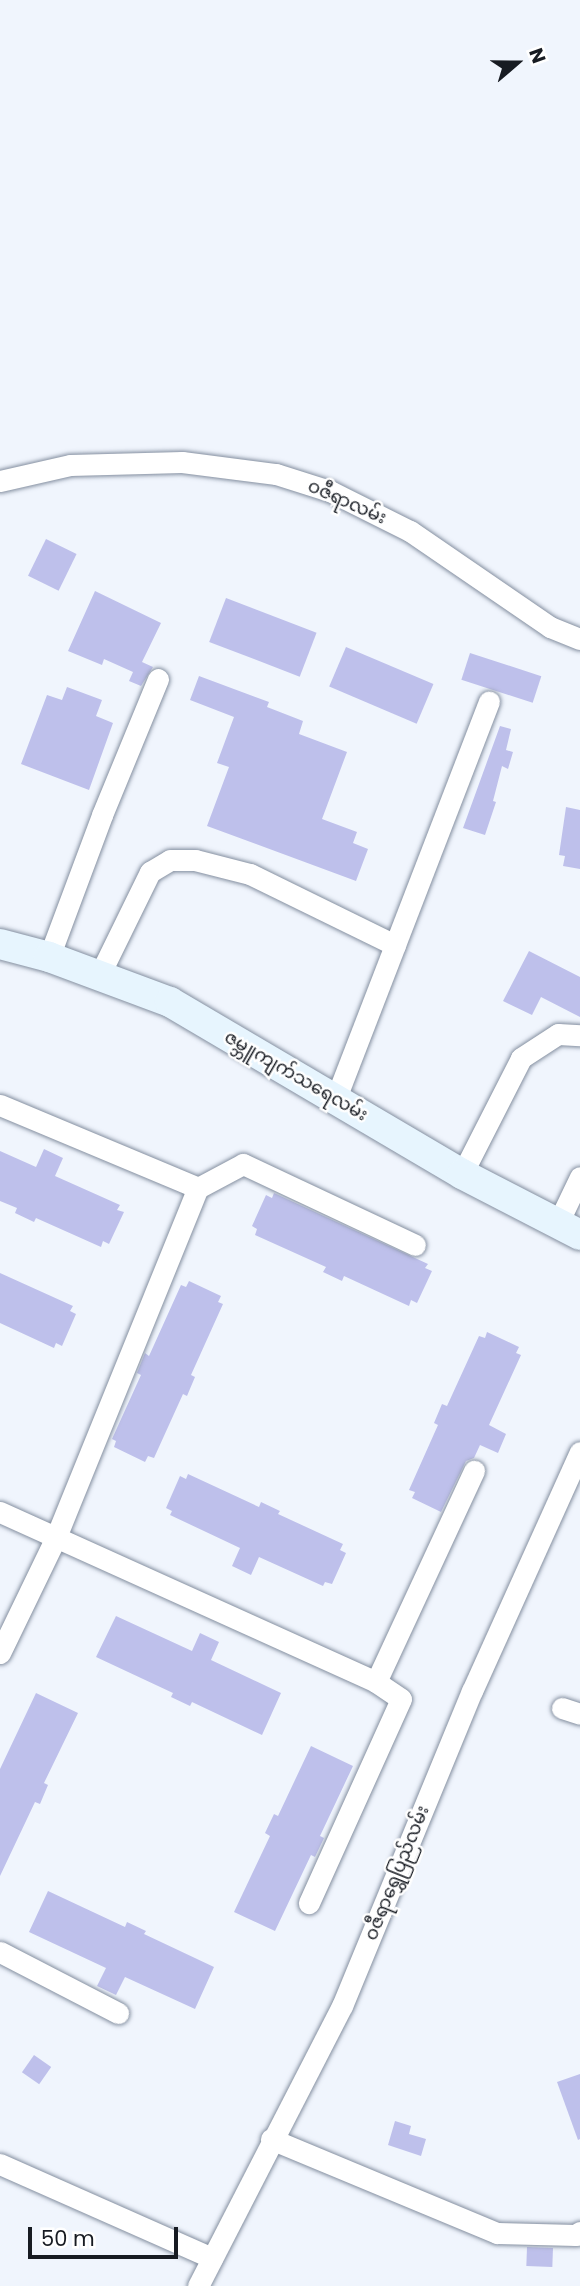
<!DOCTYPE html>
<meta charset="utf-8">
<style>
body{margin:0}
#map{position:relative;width:580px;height:2286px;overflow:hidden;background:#f0f5fd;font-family:Poppins,"Noto Sans Myanmar",sans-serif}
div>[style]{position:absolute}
.building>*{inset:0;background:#bec0eb;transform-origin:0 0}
.roads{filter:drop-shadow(0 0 2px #848fa0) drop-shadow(0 0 2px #848fa0)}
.street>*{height:21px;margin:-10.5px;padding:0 10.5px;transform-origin:10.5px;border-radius:10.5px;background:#fff}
.secondary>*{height:30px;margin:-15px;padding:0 15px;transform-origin:15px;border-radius:15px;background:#e7f5fe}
span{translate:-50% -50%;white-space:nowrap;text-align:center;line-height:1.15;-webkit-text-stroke:5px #fff;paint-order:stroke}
.street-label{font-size:18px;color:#171b22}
.north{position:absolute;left:482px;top:28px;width:70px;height:70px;-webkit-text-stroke:5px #fff;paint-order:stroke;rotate:70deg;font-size:19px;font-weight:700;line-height:28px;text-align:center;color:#171b22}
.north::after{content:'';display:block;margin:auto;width:24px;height:32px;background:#171b22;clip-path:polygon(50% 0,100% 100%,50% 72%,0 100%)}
.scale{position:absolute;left:28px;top:2227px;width:150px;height:32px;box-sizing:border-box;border:4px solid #171b22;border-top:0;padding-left:9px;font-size:21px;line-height:24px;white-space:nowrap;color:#171b22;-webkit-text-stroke:5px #fff;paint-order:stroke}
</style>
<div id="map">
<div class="building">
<i style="left:46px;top:539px;width:34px;height:41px;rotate:26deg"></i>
<i style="clip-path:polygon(95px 591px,161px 623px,142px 662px,153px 667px,141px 686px,129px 681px,133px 672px,104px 659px,102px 665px,68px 651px)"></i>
<i style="left:226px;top:598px;width:97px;height:47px;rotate:21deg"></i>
<i style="left:346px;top:647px;width:95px;height:43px;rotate:23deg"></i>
<i style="left:470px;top:653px;width:75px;height:28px;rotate:18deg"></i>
<i style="clip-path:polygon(199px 676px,269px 702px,267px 707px,303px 721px,299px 734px,347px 752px,322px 819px,357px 832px,353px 843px,368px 849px,356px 881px,207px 826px,229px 767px,217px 763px,234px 717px,190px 700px)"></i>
<i style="clip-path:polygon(67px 687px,102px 700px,96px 716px,113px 723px,89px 790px,21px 764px,47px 695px,62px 700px)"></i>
<i style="clip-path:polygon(500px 726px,511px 729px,506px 750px,513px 752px,508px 769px,502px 766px,493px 801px,496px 802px,485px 835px,463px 828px)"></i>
<i style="clip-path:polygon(566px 807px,580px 810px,580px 869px,563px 866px,565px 856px,559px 855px)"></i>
<i style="clip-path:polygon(529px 951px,580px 977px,580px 1017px,541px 997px,532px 1015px,503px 1001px)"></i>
<i style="clip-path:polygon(44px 1149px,63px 1158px,55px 1176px,120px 1205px,117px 1210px,124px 1212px,109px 1244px,103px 1241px,101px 1247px,36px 1218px,34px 1222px,15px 1213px,17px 1208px,0 1201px,0 1151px,36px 1167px)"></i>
<i style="clip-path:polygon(274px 1193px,428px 1264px,425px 1268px,432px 1271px,417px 1303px,411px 1300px,409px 1306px,344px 1276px,342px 1281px,323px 1272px,326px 1267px,255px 1235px,257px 1229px,252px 1226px,266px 1195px,272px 1198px)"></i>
<i style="clip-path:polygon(0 1273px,73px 1306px,70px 1311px,76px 1314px,62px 1346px,56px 1343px,54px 1348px,0 1323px)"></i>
<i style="clip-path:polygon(189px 1281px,221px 1296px,218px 1302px,223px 1304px,191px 1375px,195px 1377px,187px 1396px,183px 1394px,154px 1458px,148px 1456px,145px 1462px,114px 1447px,116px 1441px,112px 1439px,141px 1375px,137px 1373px,145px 1353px,149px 1356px,181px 1285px,186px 1287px)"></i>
<i style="clip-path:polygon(487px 1332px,519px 1347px,516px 1353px,521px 1355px,489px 1425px,506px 1434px,498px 1453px,480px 1445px,474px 1458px,466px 1461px,441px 1512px,412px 1498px,415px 1492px,409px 1490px,438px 1425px,434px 1423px,442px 1404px,447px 1406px,479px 1336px,485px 1338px)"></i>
<i style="clip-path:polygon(188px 1474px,259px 1507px,261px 1502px,280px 1511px,278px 1514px,343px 1544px,340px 1550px,346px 1553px,332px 1584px,325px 1582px,323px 1586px,259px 1557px,251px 1575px,232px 1566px,240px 1548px,170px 1515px,172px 1511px,166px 1508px,180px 1476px,186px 1479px)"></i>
<i style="clip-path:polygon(116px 1616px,192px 1651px,200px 1633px,219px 1642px,211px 1660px,281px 1693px,262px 1735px,192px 1702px,190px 1706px,171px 1697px,173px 1693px,96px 1657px)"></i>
<i style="clip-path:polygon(36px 1693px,78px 1713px,44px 1783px,48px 1785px,40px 1804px,35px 1802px,0 1876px,0 1769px)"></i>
<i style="clip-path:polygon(311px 1746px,353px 1766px,320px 1836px,324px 1838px,315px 1857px,311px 1855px,275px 1931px,234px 1912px,270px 1836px,265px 1833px,274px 1814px,278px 1816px)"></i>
<i style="clip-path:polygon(48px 1891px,125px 1927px,127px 1922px,146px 1931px,144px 1934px,214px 1967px,195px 2009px,125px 1977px,116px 1995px,97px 1986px,106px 1968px,29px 1932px)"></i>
<i style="left:34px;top:2055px;width:21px;height:21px;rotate:35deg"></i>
<i style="clip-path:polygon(580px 2074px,580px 2139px,578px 2140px,557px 2082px)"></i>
<i style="clip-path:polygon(395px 2121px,411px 2126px,409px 2134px,426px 2139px,421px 2156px,388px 2145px)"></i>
<i style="left:527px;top:2247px;width:26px;height:19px;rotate:2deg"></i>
</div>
<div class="roads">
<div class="street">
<i style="left:0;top:481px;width:72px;rotate:-12.9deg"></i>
<i style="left:70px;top:465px;width:112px;rotate:-1.5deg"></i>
<i style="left:182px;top:462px;width:95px;rotate:7.3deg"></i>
<i style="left:276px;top:474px;width:57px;rotate:17.5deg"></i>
<i style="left:330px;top:491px;width:89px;rotate:26.6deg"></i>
<i style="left:410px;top:531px;width:170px;rotate:34.4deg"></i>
<i style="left:550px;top:627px;width:32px;rotate:22deg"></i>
<i style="left:49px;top:957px;width:152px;rotate:-69.5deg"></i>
<i style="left:102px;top:815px;width:147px;rotate:-67.6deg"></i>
<i style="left:100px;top:974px;width:114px;rotate:-63.9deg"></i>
<i style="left:150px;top:872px;width:23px;rotate:-31deg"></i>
<i style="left:170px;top:860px;width:25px"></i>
<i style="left:195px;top:860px;width:57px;rotate:14.3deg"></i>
<i style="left:250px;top:874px;width:161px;rotate:26.1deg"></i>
<i style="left:395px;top:945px;width:261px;rotate:-68.9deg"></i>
<i style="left:336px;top:1098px;width:164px;rotate:-68.9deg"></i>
<i style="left:0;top:1105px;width:215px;rotate:22.7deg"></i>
<i style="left:198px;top:1188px;width:51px;rotate:-28.1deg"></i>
<i style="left:243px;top:1164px;width:190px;rotate:25.2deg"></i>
<i style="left:462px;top:1174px;width:130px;rotate:-63deg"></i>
<i style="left:521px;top:1058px;width:44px;rotate:-33deg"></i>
<i style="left:558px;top:1034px;width:22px;rotate:3deg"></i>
<i style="left:557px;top:1225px;width:53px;rotate:-64.4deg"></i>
<i style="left:0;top:1512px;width:413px;rotate:24.3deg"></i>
<i style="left:376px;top:1682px;width:30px;rotate:34deg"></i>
<i style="left:401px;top:1699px;width:224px;rotate:114.3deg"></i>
<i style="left:0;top:1653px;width:129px;rotate:-64.2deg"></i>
<i style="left:56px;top:1537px;width:377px;rotate:-67.9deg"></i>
<i style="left:376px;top:1682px;width:233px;rotate:-65.1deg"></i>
<i style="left:562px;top:1708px;width:19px;rotate:18deg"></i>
<i style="left:0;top:1952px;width:133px;rotate:27.3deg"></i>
<i style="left:271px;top:2139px;width:245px;rotate:22.6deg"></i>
<i style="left:497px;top:2233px;width:79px;rotate:1.5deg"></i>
<i style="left:576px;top:2235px;width:5px;rotate:-37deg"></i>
<i style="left:0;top:2164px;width:232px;rotate:23.9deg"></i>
<i style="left:198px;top:2286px;width:315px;rotate:-62.8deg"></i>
<i style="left:342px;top:2006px;width:341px;rotate:-67.6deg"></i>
<i style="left:472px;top:1691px;width:262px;rotate:-65.7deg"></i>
</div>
<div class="secondary">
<i style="left:0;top:944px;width:51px;rotate:14.9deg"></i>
<i style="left:49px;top:957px;width:129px;rotate:20.4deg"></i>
<i style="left:170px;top:1002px;width:339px;rotate:30.5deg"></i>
<i style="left:462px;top:1174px;width:133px;rotate:27.3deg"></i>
</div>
</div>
<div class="street-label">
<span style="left:347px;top:502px;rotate:24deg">ဝဇီရာလမ်း</span>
<span style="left:296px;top:1076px;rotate:30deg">ဇမ္ဘူကျက်သရေလမ်း</span>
<span style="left:397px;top:1873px;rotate:-68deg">ဝဇီရာရွှေပြည်လမ်း</span>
</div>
<div class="north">N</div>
<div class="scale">50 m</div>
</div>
